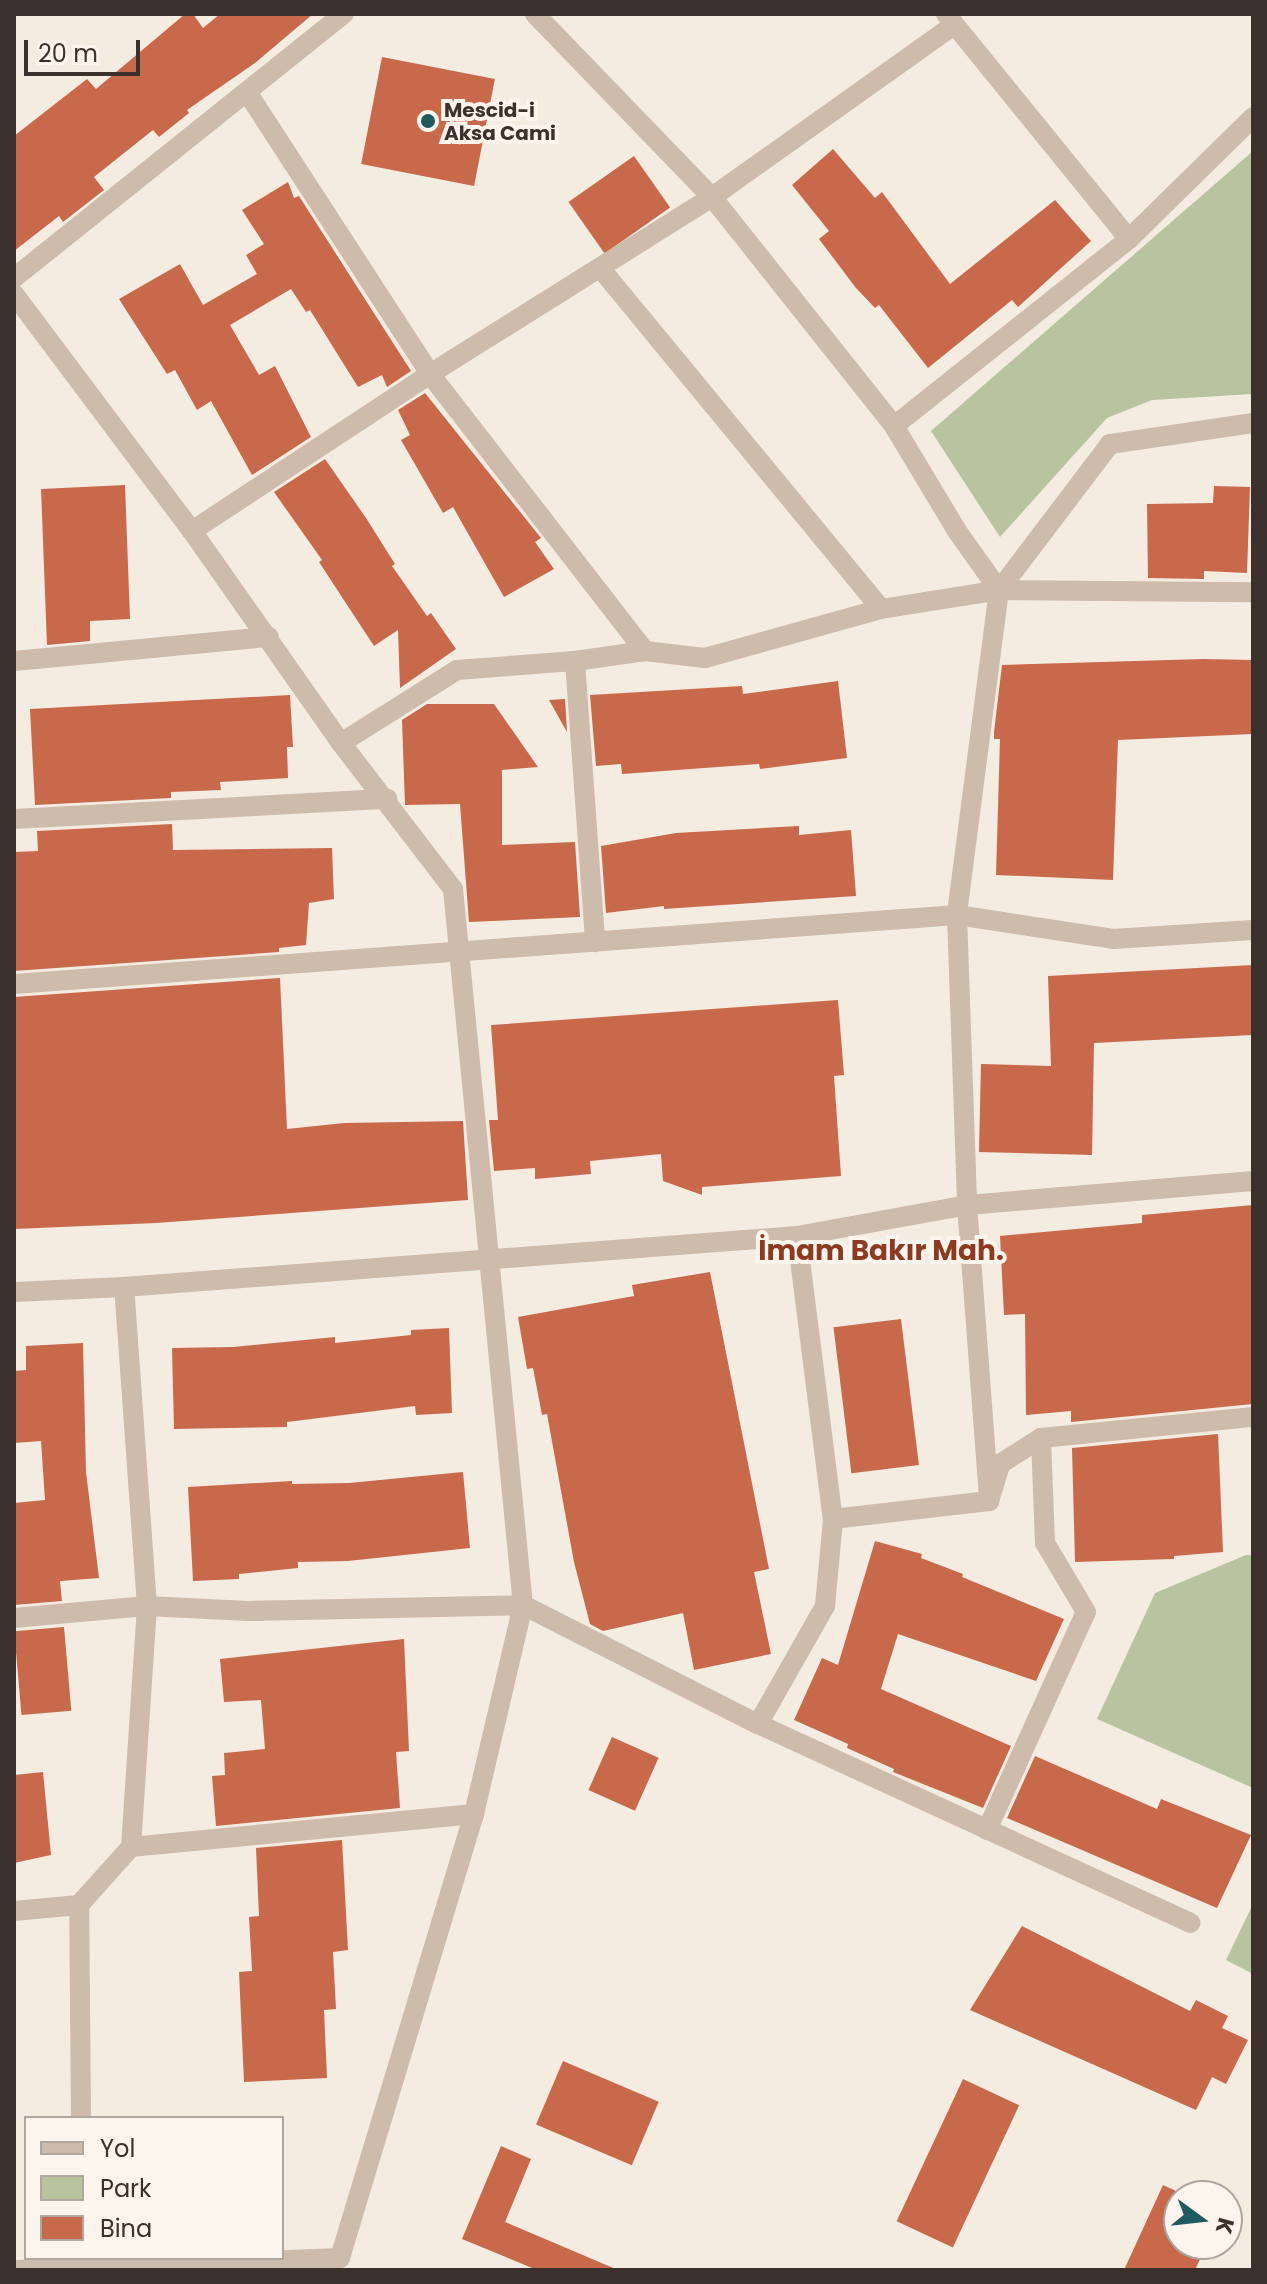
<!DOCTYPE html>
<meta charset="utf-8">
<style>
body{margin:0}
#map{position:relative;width:1267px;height:2284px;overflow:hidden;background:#f4ebe1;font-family:Poppins,sans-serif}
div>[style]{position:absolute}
.green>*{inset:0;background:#b8c4a0}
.building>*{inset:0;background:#c8694b;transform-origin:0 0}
.minor>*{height:20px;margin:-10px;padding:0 10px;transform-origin:10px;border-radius:10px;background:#cdbbac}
.dots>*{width:22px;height:22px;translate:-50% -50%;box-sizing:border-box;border:4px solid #fbf5ee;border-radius:50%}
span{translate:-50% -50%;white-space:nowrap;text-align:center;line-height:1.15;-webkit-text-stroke:8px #fbf5ee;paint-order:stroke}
.poi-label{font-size:20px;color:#3b302b;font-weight:700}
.left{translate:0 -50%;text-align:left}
.district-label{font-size:28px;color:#8c3b22;font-weight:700}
.frame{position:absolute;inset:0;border:16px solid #3b302b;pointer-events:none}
.legend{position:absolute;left:24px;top:2116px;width:260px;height:144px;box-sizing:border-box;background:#fbf5ee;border:2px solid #aea6a0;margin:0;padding:10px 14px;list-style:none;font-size:24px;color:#3b302b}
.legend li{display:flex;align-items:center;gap:16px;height:40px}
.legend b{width:40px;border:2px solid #aea6a0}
.north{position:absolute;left:1163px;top:2180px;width:80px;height:80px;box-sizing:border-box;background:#fbf5ee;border:2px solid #aea6a0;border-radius:50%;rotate:105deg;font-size:22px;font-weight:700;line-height:32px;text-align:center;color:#3b302b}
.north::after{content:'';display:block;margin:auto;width:28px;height:36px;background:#1f5a5e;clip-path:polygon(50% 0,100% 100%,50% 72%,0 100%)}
.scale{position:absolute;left:24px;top:40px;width:116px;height:36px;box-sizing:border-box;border:4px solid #3b302b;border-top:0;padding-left:10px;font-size:24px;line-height:28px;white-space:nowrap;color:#3b302b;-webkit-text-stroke:6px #fbf5ee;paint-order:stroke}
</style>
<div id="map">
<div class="green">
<i style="clip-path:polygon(1253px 151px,1253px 394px,1152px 400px,1107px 418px,1000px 537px,931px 431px)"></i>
<i style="clip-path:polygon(1246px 1555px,1253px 1555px,1253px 1788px,1097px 1719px,1155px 1593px)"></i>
<i style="clip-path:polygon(1253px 1904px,1253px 1974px,1226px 1960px)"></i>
</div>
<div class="building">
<i style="clip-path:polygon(185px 14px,193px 14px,203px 28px,220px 14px,313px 14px,255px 63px,187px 110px,189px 113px,159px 137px,153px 130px,94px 177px,104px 190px,63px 222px,59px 216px,14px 251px,14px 136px,87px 79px,96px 89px)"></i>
<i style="left:382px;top:57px;width:115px;height:109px;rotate:11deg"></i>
<i style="clip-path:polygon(833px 149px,875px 198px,882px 192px,950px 284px,1055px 200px,1091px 241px,1018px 307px,1012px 300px,928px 368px,879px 305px,875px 308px,856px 288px,819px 239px,829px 231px,792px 185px)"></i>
<i style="left:634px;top:156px;width:63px;height:80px;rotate:55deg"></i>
<i style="clip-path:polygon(288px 182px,294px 198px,299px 196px,306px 207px,411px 371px,387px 387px,382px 375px,358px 387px,310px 310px,306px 312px,291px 289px,230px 325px,259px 375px,275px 366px,311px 437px,252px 475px,211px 401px,197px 410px,175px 370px,167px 374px,119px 299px,180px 264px,203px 305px,257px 274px,246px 255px,264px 244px,242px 210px)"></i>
<i style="clip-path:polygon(425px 393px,541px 538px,535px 542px,554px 569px,504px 597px,453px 507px,443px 513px,401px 440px,410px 435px,398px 410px)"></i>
<i style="clip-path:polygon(325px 459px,366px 518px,395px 564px,392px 566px,427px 616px,431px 613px,456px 649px,400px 688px,398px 630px,374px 646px,319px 562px,322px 560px,274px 492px)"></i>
<i style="clip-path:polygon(125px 485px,130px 619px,90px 621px,90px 641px,47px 645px,41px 489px)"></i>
<i style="clip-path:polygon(1214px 486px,1250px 487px,1247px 573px,1204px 571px,1204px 579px,1148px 578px,1147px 504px,1213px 503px)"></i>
<i style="clip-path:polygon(1203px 659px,1253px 660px,1253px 734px,1118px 740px,1113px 880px,996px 875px,1000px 739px,994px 739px,994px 732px,1002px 665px)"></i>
<i style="clip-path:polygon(838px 681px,847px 758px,760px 769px,759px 764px,622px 774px,621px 764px,596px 766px,590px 695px,742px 686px,743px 694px)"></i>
<i style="clip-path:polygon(290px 695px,293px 747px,287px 747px,288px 778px,220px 782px,221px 790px,171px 792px,171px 798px,35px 805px,30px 709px)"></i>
<i style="clip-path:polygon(565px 699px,567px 732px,549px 700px)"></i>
<i style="clip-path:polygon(427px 704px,494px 704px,538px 767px,502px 770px,502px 845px,575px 842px,580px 917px,469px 922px,460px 804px,405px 805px,402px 720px)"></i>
<i style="clip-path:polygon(172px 824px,173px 850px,332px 848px,334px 899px,309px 903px,306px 945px,279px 948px,279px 952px,14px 971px,14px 852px,38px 851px,37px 831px)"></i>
<i style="clip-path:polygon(799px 826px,799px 835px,851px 830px,856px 896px,664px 909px,664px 906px,606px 913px,601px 846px,676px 833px)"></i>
<i style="clip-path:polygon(1253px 965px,1253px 1035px,1094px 1043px,1092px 1155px,979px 1152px,981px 1064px,1051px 1066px,1048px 976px)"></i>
<i style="clip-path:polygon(280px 978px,287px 1129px,344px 1123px,463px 1121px,468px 1200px,156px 1223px,14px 1229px,14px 997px)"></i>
<i style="clip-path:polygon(838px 1000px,844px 1075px,834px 1076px,841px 1176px,702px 1187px,702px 1195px,663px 1181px,661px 1154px,590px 1161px,591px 1174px,535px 1179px,535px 1168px,494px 1171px,489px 1120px,498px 1120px,491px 1025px)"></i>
<i style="clip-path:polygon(1253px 1205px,1253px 1404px,1071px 1422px,1071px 1411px,1026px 1415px,1025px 1314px,1004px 1315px,1000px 1236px,1142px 1223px,1142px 1215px)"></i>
<i style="clip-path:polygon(710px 1272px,769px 1569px,754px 1572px,771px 1654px,694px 1670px,683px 1613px,603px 1631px,590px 1624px,574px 1562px,547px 1414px,542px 1415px,533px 1368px,527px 1369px,518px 1317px,634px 1296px,632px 1285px)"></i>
<i style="left:901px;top:1319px;width:147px;height:68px;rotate:83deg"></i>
<i style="clip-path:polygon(449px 1328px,452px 1413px,416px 1415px,415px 1406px,287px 1422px,287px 1427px,174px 1429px,172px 1348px,233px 1347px,335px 1337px,335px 1343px,411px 1335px,411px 1330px)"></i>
<i style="clip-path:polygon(83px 1343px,86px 1472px,99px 1578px,60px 1581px,62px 1601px,14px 1605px,14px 1503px,45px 1500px,41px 1441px,14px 1443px,14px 1371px,26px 1370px,26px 1346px)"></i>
<i style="clip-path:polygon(1218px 1434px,1223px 1552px,1174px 1556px,1174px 1559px,1075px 1562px,1072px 1448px)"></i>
<i style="clip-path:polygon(463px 1472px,470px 1548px,348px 1561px,298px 1562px,298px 1568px,239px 1574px,239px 1579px,193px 1581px,188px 1487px,292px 1481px,292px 1484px,349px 1483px)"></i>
<i style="clip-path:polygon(875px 1541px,922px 1554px,921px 1558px,963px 1574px,962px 1577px,1064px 1619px,1036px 1681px,898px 1634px,881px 1689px,1011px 1746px,983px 1808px,893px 1772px,894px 1769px,847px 1748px,848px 1744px,794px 1720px,822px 1658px,838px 1665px)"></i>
<i style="left:64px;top:1627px;width:84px;height:50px;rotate:85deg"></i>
<i style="clip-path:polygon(404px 1639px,409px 1751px,396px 1752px,400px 1808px,216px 1826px,212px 1776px,225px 1775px,224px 1753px,265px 1749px,261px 1700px,224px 1702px,220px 1659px)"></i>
<i style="left:612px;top:1737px;width:51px;height:58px;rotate:24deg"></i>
<i style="clip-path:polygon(1035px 1756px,1157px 1809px,1161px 1799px,1251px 1835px,1217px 1908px,1007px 1818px)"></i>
<i style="clip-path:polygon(43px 1772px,51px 1855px,14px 1863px,14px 1775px)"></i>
<i style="clip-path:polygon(342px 1840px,348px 1950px,333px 1952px,336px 2009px,324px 2010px,327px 2078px,244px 2082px,239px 1972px,252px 1971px,249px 1917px,259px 1916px,256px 1848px)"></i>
<i style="clip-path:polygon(1022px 1926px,1190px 2011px,1196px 2000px,1228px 2016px,1222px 2028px,1248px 2040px,1226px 2084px,1212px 2077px,1196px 2110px,970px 2010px)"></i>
<i style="left:563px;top:2061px;width:104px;height:69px;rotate:23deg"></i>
<i style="left:963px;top:2079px;width:62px;height:157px;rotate:25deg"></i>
<i style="clip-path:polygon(501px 2146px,531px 2159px,505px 2222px,618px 2270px,537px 2270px,462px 2239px)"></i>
<i style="clip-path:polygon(1163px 2185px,1187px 2196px,1179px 2196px,1179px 2244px,1207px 2244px,1195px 2270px,1124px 2270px)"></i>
</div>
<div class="minor">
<i style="left:535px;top:14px;width:255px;rotate:46deg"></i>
<i style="left:712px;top:197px;width:293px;rotate:51.5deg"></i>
<i style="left:894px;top:426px;width:122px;rotate:59deg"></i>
<i style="left:957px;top:531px;width:72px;rotate:54.6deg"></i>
<i style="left:999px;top:590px;width:328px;rotate:97.4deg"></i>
<i style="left:957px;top:915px;width:290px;rotate:88deg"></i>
<i style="left:967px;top:1205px;width:297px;rotate:85.7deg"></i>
<i style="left:946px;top:14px;width:290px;rotate:50.9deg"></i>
<i style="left:247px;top:92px;width:336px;rotate:57deg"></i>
<i style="left:430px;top:374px;width:351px;rotate:52.2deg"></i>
<i style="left:601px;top:269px;width:440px;rotate:50.5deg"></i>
<i style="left:14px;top:278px;width:423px;rotate:-38.7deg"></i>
<i style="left:14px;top:294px;width:296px;rotate:53.1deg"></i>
<i style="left:192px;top:531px;width:259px;rotate:54.9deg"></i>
<i style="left:341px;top:743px;width:184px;rotate:52.5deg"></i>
<i style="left:453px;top:889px;width:719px;rotate:84.42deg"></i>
<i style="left:523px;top:1605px;width:215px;rotate:103.2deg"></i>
<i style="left:474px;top:1814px;width:464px;rotate:106.8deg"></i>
<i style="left:340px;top:2258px;width:324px;rotate:177.9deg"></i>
<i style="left:1253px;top:423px;width:145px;rotate:171.6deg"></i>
<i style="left:1110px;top:444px;width:183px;rotate:127.2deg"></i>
<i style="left:999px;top:590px;width:254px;rotate:0.5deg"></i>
<i style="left:894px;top:426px;width:300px;rotate:-38.5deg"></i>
<i style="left:1129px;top:239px;width:174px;rotate:-44.5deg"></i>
<i style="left:192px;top:531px;width:285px;rotate:-33.4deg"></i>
<i style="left:430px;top:374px;width:333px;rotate:-32.1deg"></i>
<i style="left:712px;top:197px;width:297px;rotate:-35.4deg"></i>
<i style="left:14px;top:661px;width:256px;rotate:-5.4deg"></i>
<i style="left:575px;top:661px;width:282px;rotate:85.9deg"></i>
<i style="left:341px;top:743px;width:137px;rotate:-32.2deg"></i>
<i style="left:457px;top:670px;width:118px;rotate:-4.4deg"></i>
<i style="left:575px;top:661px;width:71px;rotate:-8.1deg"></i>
<i style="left:645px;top:651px;width:60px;rotate:6.7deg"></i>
<i style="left:705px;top:658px;width:183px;rotate:-15.6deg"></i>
<i style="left:881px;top:609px;width:120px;rotate:-9.1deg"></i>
<i style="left:14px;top:819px;width:374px;rotate:-3.1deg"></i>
<i style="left:14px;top:984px;width:946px;rotate:-4.18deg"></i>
<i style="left:957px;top:915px;width:158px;rotate:8.7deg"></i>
<i style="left:1113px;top:939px;width:140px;rotate:-3.7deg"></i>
<i style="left:797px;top:1236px;width:285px;rotate:82.8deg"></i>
<i style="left:833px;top:1519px;width:157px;rotate:-6.6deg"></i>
<i style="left:989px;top:1501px;width:39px;rotate:-73deg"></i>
<i style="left:1000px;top:1464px;width:49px;rotate:-32.4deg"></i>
<i style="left:1041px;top:1438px;width:213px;rotate:-5.7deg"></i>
<i style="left:14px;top:1292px;width:110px;rotate:-2.6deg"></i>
<i style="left:124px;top:1287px;width:675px;rotate:-4.33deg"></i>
<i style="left:797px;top:1236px;width:173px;rotate:-10.3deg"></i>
<i style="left:967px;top:1205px;width:287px;rotate:-4.8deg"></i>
<i style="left:14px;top:1618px;width:134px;rotate:-5.2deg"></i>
<i style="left:147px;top:1606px;width:320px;rotate:-94.1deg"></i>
<i style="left:758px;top:1724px;width:136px;rotate:-60.4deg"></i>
<i style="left:825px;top:1606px;width:87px;rotate:-84.7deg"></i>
<i style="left:987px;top:1830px;width:239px;rotate:-65.6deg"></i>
<i style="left:1086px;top:1612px;width:80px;rotate:-120.7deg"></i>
<i style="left:1045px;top:1543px;width:105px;rotate:-92.2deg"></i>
<i style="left:131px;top:1847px;width:345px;rotate:-5.5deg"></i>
<i style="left:14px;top:1911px;width:65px;rotate:-5.3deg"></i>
<i style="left:81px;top:2118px;width:213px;rotate:-90.5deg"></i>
<i style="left:79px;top:1905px;width:78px;rotate:-48.1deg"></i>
<i style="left:131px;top:1847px;width:242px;rotate:-86.2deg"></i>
<i style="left:147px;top:1606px;width:101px;rotate:2.8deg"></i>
<i style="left:248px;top:1611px;width:275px;rotate:-1.2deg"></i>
<i style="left:523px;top:1605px;width:263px;rotate:26.9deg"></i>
<i style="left:758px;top:1724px;width:476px;rotate:24.7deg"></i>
</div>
<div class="dots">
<i style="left:428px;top:121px;background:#1f5a5e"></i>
</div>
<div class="poi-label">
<span class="left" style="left:444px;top:122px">Mescid-i<br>Aksa Cami</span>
</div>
<div class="district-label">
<span style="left:881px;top:1251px">İmam Bakır Mah.</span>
</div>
<div class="frame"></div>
<ul class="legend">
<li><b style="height:10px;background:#cdbbac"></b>Yol</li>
<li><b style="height:22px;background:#b8c4a0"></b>Park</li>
<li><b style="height:22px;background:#c8694b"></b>Bina</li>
</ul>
<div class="north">K</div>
<div class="scale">20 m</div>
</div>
